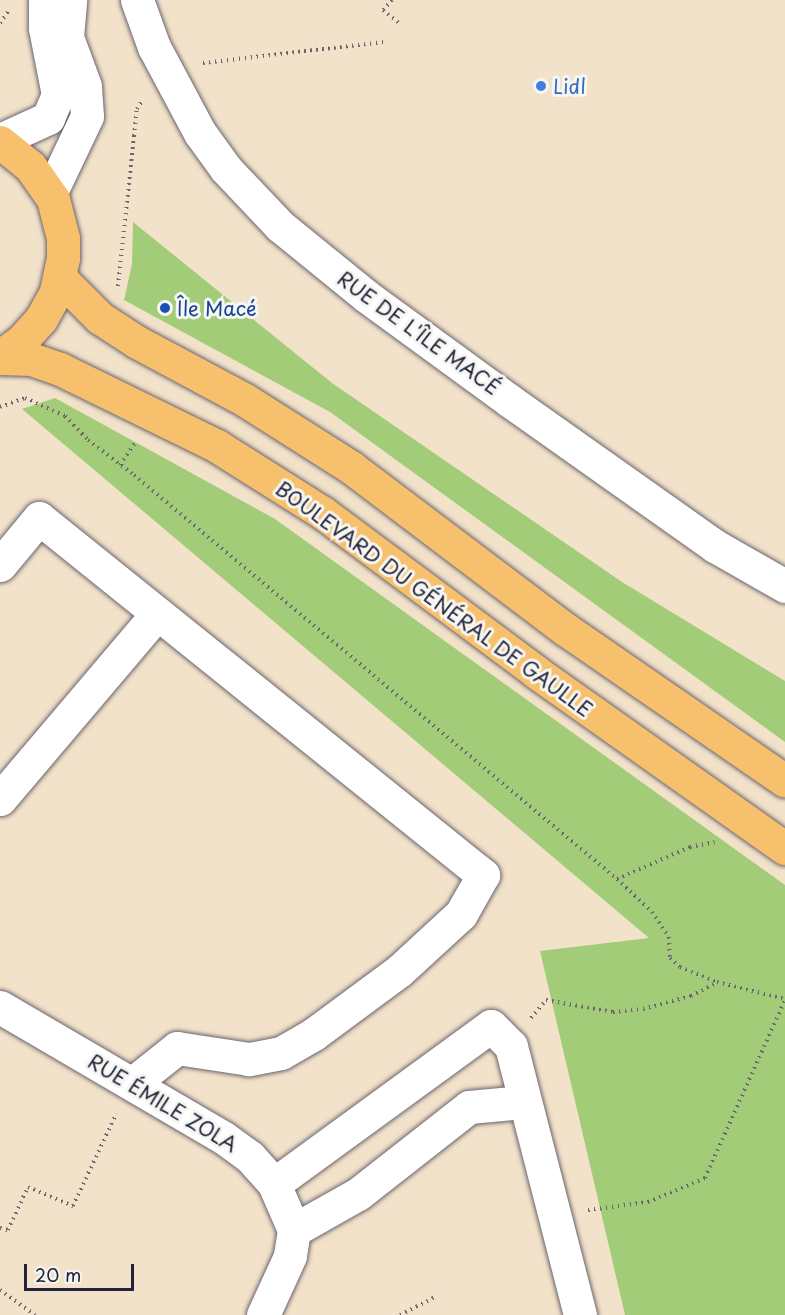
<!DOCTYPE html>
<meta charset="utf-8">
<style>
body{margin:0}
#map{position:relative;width:785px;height:1315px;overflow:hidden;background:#f3e2ca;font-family:"Playpen Sans",sans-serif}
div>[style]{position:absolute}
.green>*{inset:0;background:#a3cc78}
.path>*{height:4px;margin-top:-2px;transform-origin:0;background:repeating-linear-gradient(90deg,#6b656d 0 1.5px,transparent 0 6px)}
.roads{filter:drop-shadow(0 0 2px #6b656d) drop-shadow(0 0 2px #6b656d)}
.minor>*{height:33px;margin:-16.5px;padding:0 16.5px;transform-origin:16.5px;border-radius:16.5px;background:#fff}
.major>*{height:33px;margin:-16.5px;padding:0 16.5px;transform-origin:16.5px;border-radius:16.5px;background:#f7c06c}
.dots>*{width:16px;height:16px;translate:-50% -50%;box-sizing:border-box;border:3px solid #f6f6f2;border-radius:50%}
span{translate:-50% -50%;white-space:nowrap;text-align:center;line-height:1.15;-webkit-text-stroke:6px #f6f6f2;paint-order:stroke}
.shop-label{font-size:20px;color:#366cbe}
.left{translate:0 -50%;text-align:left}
.transit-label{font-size:20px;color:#164399}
.street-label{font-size:20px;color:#22223b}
.scale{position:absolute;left:24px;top:1264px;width:110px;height:27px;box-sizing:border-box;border:3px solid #22223b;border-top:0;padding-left:8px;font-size:18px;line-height:21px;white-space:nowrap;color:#22223b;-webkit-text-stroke:4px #f6f6f2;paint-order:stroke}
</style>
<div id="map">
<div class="green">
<i style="clip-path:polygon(133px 222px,332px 383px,622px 582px,785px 681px,785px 742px,330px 412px,124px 300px,132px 264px)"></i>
<i style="clip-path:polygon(55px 398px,275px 519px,785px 885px,785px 1315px,625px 1315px,540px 951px,649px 938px,22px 409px)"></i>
</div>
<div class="path">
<i style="left:392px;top:0;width:13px;rotate:132deg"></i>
<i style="left:383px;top:10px;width:21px;rotate:39deg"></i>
<i style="left:0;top:23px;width:14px;rotate:-54deg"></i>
<i style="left:203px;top:63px;width:182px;rotate:-6.6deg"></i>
<i style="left:118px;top:286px;width:151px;rotate:-83.9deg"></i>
<i style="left:134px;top:136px;width:27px;rotate:-84deg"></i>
<i style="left:137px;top:109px;width:9px;rotate:-58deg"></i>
<i style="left:25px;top:398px;width:44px;rotate:24.2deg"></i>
<i style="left:65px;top:416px;width:33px;rotate:46deg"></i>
<i style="left:88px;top:440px;width:58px;rotate:37.3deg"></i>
<i style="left:134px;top:475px;width:630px;rotate:39.91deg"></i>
<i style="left:617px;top:879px;width:48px;rotate:43.3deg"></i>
<i style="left:652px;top:912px;width:30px;rotate:56deg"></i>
<i style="left:669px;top:937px;width:21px;rotate:87deg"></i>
<i style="left:670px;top:958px;width:13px;rotate:42deg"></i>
<i style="left:680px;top:967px;width:40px;rotate:22deg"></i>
<i style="left:717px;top:982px;width:70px;rotate:14deg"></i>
<i style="left:0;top:407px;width:29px;rotate:-20deg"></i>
<i style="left:120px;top:465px;width:27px;rotate:-56deg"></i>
<i style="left:617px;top:879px;width:80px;rotate:-23.7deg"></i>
<i style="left:690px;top:847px;width:25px;rotate:-11deg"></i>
<i style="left:531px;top:1018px;width:23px;rotate:-50deg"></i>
<i style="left:546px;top:1000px;width:68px;rotate:10.2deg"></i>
<i style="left:613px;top:1012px;width:30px;rotate:-6deg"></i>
<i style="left:643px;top:1009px;width:50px;rotate:-15.2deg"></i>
<i style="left:691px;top:996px;width:28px;rotate:-27deg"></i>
<i style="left:588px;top:1210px;width:61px;rotate:-7.6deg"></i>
<i style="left:648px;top:1202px;width:62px;rotate:-22.8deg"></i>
<i style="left:705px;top:1178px;width:195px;rotate:-65.8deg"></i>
<i style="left:0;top:1228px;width:8px;rotate:14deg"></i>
<i style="left:8px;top:1230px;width:47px;rotate:-65.1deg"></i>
<i style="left:28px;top:1187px;width:49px;rotate:22.9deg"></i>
<i style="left:73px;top:1206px;width:102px;rotate:-64.9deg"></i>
<i style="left:0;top:1290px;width:43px;rotate:35.5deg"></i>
<i style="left:400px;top:1315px;width:42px;rotate:-27.2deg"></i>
</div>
<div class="roads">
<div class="minor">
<i style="left:137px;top:0;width:50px;rotate:70.1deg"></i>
<i style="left:154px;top:47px;width:98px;rotate:61.9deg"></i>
<i style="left:200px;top:133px;width:44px;rotate:54.2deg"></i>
<i style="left:226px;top:169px;width:79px;rotate:46.5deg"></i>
<i style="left:280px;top:226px;width:111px;rotate:39.1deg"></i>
<i style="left:366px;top:296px;width:178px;rotate:36.1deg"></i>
<i style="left:510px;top:401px;width:251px;rotate:35.3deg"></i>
<i style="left:715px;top:546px;width:81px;rotate:29.7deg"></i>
<i style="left:0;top:140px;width:53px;rotate:-24.6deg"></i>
<i style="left:48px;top:118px;width:25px;rotate:-67deg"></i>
<i style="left:58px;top:95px;width:68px;rotate:-101deg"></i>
<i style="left:45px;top:28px;width:28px;rotate:-90deg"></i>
<i style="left:50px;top:194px;width:86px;rotate:-64.6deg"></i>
<i style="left:87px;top:116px;width:30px;rotate:-94deg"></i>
<i style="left:85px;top:86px;width:52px;rotate:-110.2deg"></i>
<i style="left:67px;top:37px;width:37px;rotate:-85deg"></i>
<i style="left:0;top:565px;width:61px;rotate:-50.3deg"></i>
<i style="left:39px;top:518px;width:570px;rotate:38.8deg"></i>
<i style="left:483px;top:875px;width:45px;rotate:119.4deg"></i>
<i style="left:461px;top:914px;width:84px;rotate:137.4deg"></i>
<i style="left:399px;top:971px;width:106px;rotate:143.5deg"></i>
<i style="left:314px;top:1034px;width:38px;rotate:150deg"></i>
<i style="left:281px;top:1053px;width:33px;rotate:169deg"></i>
<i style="left:249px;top:1059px;width:73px;rotate:-171.3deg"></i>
<i style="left:177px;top:1048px;width:56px;rotate:141.5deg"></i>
<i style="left:0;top:799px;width:243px;rotate:-49.7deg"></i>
<i style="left:0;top:1007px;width:259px;rotate:30.3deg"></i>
<i style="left:224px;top:1138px;width:32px;rotate:36deg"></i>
<i style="left:250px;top:1157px;width:36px;rotate:48deg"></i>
<i style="left:274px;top:1184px;width:50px;rotate:66.5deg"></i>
<i style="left:294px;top:1230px;width:26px;rotate:99deg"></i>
<i style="left:290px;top:1256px;width:65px;rotate:114.6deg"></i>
<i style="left:274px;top:1184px;width:268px;rotate:-36.1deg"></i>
<i style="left:491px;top:1026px;width:28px;rotate:45deg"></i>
<i style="left:511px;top:1046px;width:278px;rotate:75.6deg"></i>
<i style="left:294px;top:1230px;width:73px;rotate:-29.4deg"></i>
<i style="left:358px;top:1194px;width:141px;rotate:-38.1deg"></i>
<i style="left:469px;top:1107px;width:54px;rotate:-5.3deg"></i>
</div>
<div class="major">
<i style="left:0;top:142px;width:38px;rotate:39deg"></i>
<i style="left:30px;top:166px;width:40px;rotate:55.1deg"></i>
<i style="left:53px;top:199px;width:40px;rotate:75.6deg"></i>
<i style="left:63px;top:238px;width:20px;rotate:90deg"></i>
<i style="left:63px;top:258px;width:35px;rotate:102deg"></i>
<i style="left:56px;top:292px;width:31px;rotate:119deg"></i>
<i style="left:41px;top:319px;width:30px;rotate:132deg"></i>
<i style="left:21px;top:341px;width:26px;rotate:144deg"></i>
<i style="left:60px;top:278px;width:57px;rotate:45deg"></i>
<i style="left:100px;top:318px;width:44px;rotate:33deg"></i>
<i style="left:137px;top:342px;width:123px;rotate:28.2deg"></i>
<i style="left:245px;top:400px;width:127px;rotate:32.4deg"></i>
<i style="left:352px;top:468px;width:267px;rotate:37.1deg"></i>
<i style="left:565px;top:629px;width:267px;rotate:34.6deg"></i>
<i style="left:0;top:358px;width:31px;rotate:2deg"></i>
<i style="left:31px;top:359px;width:31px;rotate:19deg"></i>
<i style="left:60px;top:369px;width:175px;rotate:26.1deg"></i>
<i style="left:217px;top:446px;width:125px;rotate:32.3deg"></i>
<i style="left:323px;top:513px;width:266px;rotate:36.7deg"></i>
<i style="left:536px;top:672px;width:305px;rotate:35.3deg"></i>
</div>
</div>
<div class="dots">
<i style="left:541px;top:86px;background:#3f7fe0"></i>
<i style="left:165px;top:308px;background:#1a4fb4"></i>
</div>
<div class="shop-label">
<span class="left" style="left:553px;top:86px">Lidl</span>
</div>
<div class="transit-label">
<span class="left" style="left:177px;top:308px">Île Macé</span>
</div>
<div class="street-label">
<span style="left:419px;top:333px;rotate:36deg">RUE DE L'ÎLE MACÉ</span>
<span style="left:434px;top:599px;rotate:36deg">BOULEVARD DU GÉNÉRAL DE GAULLE</span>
<span style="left:163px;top:1103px;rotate:31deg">RUE ÉMILE ZOLA</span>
</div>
<div class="scale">20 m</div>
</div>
